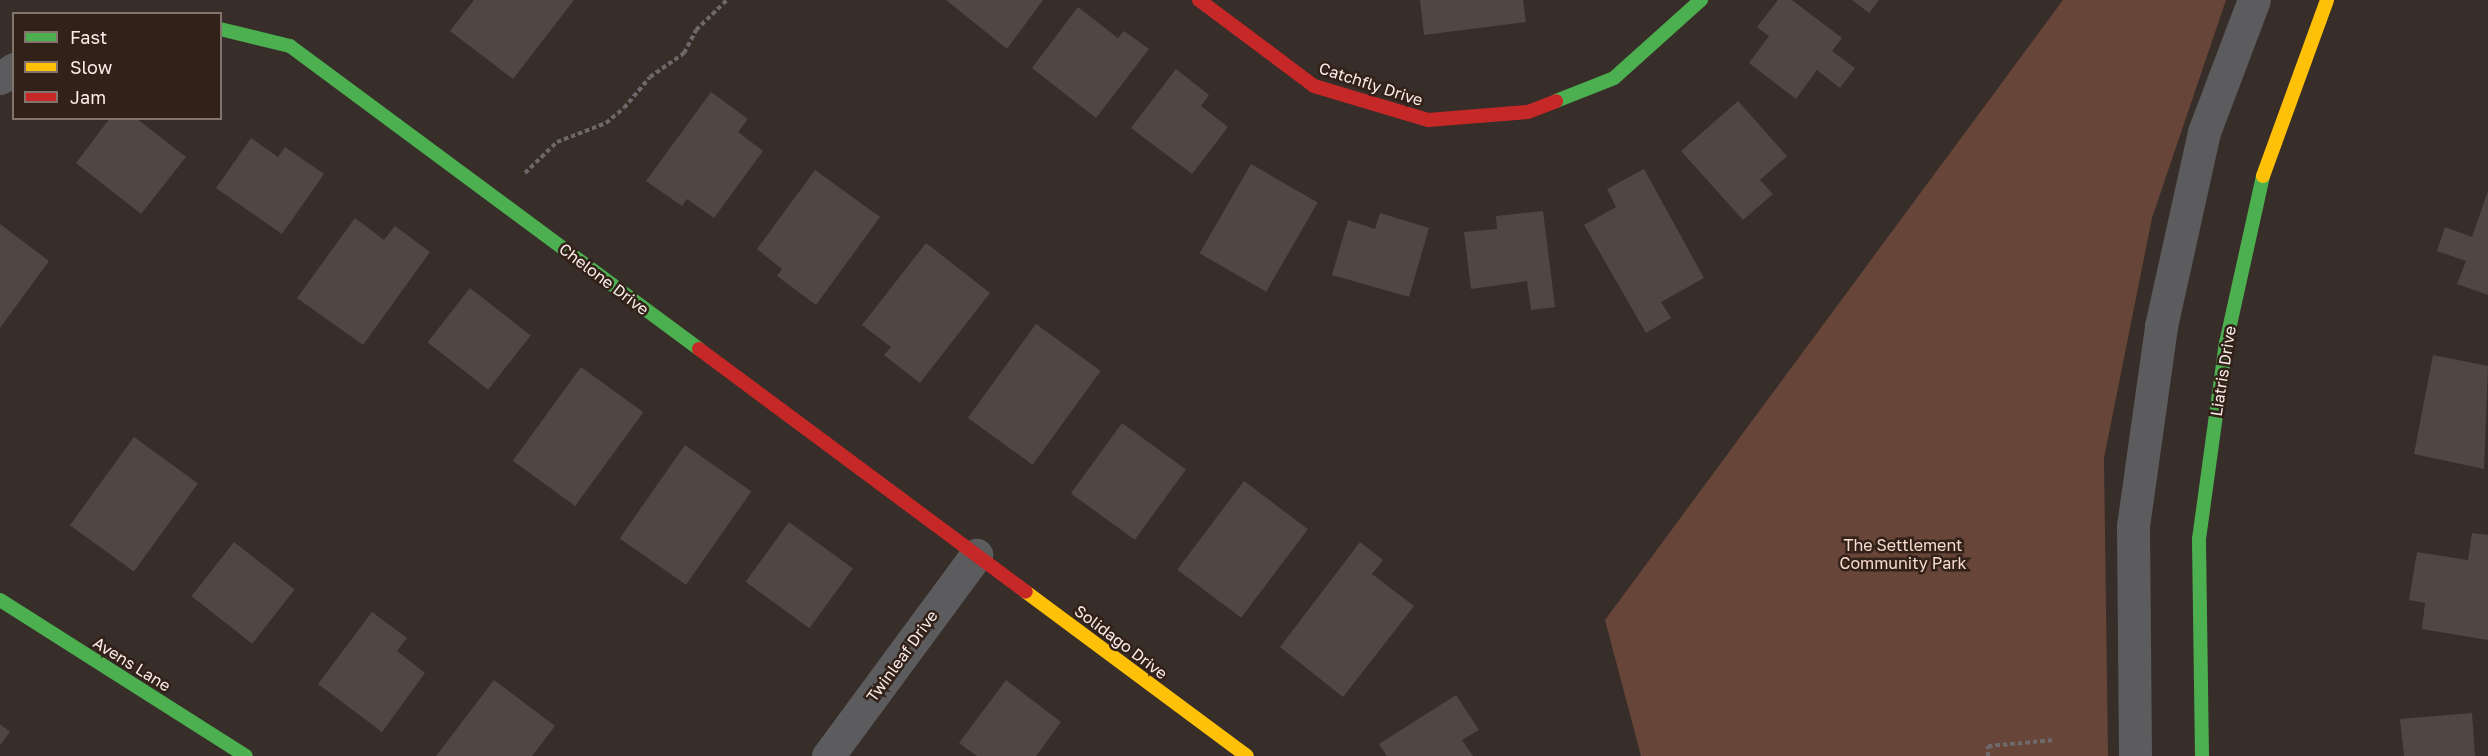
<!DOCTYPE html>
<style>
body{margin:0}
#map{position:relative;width:2488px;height:756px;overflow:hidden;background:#372d29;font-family:"Golos Text",sans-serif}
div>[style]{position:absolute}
.green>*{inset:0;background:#674538}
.building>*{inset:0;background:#504743;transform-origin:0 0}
.path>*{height:4px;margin-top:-2px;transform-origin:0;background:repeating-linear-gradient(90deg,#6d696a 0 4.5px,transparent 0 7.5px)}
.street>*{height:33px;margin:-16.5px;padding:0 16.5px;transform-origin:16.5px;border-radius:16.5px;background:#5c5c5e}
.fast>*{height:14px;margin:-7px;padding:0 7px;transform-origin:7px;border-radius:7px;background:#4caf50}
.slow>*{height:14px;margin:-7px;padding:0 7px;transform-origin:7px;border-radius:7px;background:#ffc107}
.jam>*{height:14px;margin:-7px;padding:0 7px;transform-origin:7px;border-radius:7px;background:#c62828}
span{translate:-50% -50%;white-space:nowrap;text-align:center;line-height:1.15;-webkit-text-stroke:5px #322119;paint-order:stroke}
.street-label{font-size:16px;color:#faede8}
.park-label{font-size:16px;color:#f9dcd0}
.legend{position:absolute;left:12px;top:12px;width:210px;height:108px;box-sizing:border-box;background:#322119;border:2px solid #82736c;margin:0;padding:8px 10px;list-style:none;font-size:18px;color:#faede8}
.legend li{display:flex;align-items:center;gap:12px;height:30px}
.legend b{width:30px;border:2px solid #82736c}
</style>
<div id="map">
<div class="green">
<i style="clip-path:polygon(2063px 0,2226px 0,2152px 218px,2104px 458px,2108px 756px,1641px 756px,1605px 620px)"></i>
</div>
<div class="building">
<i style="clip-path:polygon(474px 0,574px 0,513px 79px,450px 31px)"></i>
<i style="clip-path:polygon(946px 0,1043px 0,1007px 49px)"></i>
<i style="clip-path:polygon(1420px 0,1523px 0,1526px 22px,1424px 35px)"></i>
<i style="clip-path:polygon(1778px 0,1792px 0,1842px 38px,1832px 51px,1855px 68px,1840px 88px,1817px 70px,1796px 99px,1749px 63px,1769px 36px,1757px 27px)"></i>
<i style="clip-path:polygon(1852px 0,1879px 0,1869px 13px)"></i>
<i style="clip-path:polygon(1078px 7px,1118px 38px,1124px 31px,1149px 49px,1096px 118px,1032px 68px)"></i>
<i style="clip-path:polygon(1176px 69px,1209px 95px,1201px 106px,1228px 127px,1192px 174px,1131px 128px)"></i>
<i style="clip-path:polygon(711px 92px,748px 119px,738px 132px,763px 151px,714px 218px,687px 199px,682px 206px,646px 181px)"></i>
<i style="clip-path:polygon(1738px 101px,1787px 156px,1760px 180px,1773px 194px,1743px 220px,1681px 151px)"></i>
<i style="clip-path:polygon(110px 118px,136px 118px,186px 157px,141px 214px,76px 163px)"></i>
<i style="clip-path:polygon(251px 138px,278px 157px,285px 147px,324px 174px,282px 234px,216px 188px)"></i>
<i style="left:1251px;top:164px;width:77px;height:103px;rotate:30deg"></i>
<i style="clip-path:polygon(1644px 169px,1704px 278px,1661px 302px,1671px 318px,1646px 333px,1584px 225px,1616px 207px,1607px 189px)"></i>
<i style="clip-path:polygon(815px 170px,880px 217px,816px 305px,777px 276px,782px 269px,757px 249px)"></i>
<i style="clip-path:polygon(2488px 191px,2488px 295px,2457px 284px,2466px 261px,2437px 251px,2445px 227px,2472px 237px)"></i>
<i style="clip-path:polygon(1543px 211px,1555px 307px,1531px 310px,1527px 281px,1471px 289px,1464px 232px,1497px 229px,1496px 216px)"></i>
<i style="clip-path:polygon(1380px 213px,1429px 228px,1409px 297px,1332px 275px,1348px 220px,1375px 229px)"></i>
<i style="clip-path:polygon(355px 218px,384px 240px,395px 226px,430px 252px,363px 345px,297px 298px)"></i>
<i style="clip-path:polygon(0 224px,49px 261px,0 328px)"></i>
<i style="clip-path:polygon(926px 243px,990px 293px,920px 383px,884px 355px,891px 347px,862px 325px)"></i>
<i style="left:470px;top:288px;width:77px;height:69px;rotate:38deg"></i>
<i style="left:1036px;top:324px;width:80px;height:116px;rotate:36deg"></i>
<i style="clip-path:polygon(2433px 355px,2488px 366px,2484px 469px,2414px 454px)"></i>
<i style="left:581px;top:367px;width:77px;height:116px;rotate:36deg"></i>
<i style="left:1122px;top:423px;width:79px;height:87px;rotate:36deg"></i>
<i style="left:134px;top:437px;width:79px;height:109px;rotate:36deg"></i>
<i style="left:685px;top:445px;width:81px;height:114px;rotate:35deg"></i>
<i style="left:1244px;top:481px;width:80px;height:111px;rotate:37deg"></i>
<i style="left:789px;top:522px;width:79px;height:74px;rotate:36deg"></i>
<i style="clip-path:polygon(2472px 533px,2488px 535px,2488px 640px,2422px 629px,2425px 603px,2409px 600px,2417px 552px,2468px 560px)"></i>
<i style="left:234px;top:542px;width:77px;height:69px;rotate:38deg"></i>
<i style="clip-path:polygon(1360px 542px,1383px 560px,1372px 574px,1414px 606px,1343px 697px,1280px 647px)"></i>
<i style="clip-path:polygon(372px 612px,407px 638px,397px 651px,425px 673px,382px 732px,318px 684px)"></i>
<i style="clip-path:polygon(494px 680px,555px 726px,532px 756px,436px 756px)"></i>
<i style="clip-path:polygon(1006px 680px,1061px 722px,1036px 756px,977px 756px,959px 743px)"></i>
<i style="clip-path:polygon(1456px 695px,1479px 730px,1462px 740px,1473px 756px,1387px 756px,1379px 744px)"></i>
<i style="clip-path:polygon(2472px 713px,2475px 756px,2404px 756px,2400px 719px)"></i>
<i style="clip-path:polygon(0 724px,10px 732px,0 745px)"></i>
</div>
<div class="path">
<i style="left:525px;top:173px;width:45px;rotate:-44.1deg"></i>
<i style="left:557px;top:142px;width:53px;rotate:-21.2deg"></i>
<i style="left:606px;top:123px;width:23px;rotate:-40deg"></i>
<i style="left:624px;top:108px;width:40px;rotate:-50deg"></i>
<i style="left:650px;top:77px;width:42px;rotate:-35.2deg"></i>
<i style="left:684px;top:53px;width:26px;rotate:-62deg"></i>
<i style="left:696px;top:30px;width:43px;rotate:-44.1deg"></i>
<i style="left:1988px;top:756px;width:10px;rotate:-90deg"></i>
<i style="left:1988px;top:746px;width:67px;rotate:-5.1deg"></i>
</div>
<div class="street">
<i style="left:0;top:78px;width:17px;rotate:-33deg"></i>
<i style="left:828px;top:756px;width:250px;rotate:-53.6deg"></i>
<i style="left:2135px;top:756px;width:230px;rotate:-90.5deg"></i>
<i style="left:2133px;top:526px;width:202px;rotate:-82deg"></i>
<i style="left:2161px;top:326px;width:199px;rotate:-77.5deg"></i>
<i style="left:2204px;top:132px;width:141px;rotate:-69.3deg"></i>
</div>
<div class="fast">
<i style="left:220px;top:29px;width:72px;rotate:13.7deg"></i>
<i style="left:290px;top:46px;width:509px;rotate:36.53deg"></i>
<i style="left:1556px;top:101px;width:62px;rotate:-21.6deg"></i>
<i style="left:1614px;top:78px;width:117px;rotate:-41.9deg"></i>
<i style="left:0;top:600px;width:291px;rotate:32.4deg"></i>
<i style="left:2202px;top:756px;width:217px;rotate:-90.8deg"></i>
<i style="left:2199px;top:539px;width:198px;rotate:-82.2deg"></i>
<i style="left:2226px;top:343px;width:171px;rotate:-77.5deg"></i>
</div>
<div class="slow">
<i style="left:2263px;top:176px;width:187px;rotate:-70deg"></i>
<i style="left:1026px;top:592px;width:275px;rotate:36.6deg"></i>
</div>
<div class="jam">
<i style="left:1199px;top:0;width:144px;rotate:36.8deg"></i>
<i style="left:1314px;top:86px;width:119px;rotate:16.6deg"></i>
<i style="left:1428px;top:120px;width:100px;rotate:-4.6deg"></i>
<i style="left:1528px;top:112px;width:30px;rotate:-21deg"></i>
<i style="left:699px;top:349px;width:407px;rotate:36.6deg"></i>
</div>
<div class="street-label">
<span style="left:1371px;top:84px;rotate:18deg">Catchfly Drive</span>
<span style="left:604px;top:279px;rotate:37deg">Chelone Drive</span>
<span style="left:2223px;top:371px;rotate:-81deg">Liatris Drive</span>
<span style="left:1121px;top:642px;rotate:37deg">Solidago Drive</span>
<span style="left:902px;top:656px;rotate:-54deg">Twinleaf Drive</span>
<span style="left:132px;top:664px;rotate:32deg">Avens Lane</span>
</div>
<div class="park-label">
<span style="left:1903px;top:554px">The Settlement<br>Community Park</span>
</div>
<ul class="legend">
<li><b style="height:8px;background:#4caf50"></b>Fast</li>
<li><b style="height:8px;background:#ffc107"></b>Slow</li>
<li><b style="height:8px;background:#c62828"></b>Jam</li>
</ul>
</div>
